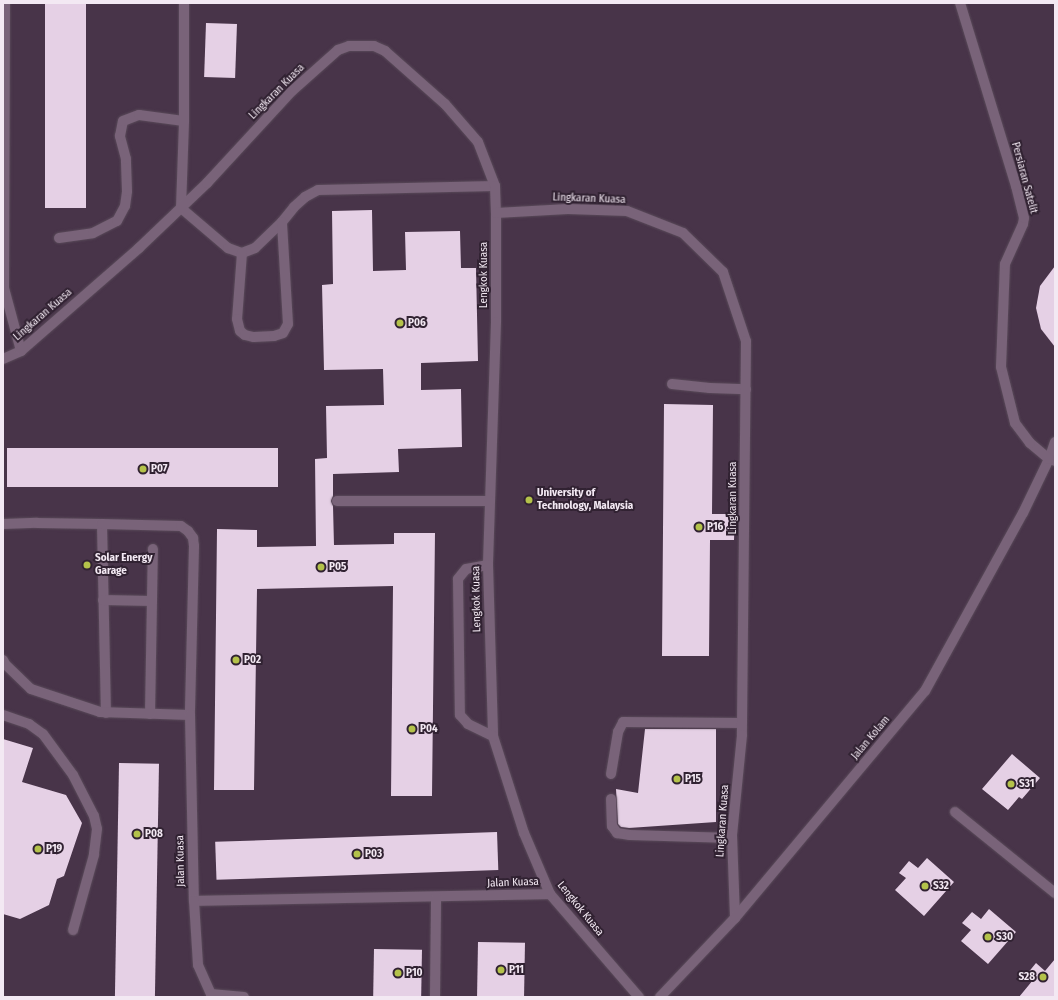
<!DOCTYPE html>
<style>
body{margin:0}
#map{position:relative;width:1058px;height:1000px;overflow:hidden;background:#3c2c3c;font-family:"Fira Sans Condensed",sans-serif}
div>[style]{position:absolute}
.built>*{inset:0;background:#483449;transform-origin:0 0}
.building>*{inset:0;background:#e5d0e5;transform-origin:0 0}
.roads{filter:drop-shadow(0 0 1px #594a59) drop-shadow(0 0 1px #594a59)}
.lane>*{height:10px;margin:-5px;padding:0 5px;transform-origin:5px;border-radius:5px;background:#796379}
.street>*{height:10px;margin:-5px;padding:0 5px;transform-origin:5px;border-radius:5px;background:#796379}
.dots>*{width:11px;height:11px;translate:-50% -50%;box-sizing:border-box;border:2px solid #312232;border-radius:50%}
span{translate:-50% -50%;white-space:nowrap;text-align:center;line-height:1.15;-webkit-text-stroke:4px #312232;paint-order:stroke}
.street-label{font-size:11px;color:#f3e9f3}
.poi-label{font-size:11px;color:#f3e9f3;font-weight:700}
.left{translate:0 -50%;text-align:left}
.right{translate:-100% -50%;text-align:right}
.frame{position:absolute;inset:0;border:4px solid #f3e9f3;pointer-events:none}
</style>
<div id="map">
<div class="built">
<i style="left:3px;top:3px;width:1052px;height:994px"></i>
</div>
<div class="building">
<i style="left:45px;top:3px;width:41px;height:205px"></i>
<i style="left:206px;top:23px;width:31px;height:54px;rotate:2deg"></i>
<i style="clip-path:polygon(372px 210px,373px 271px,406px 270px,405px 232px,460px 231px,461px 268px,476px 268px,478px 361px,421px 363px,421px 390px,461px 389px,462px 447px,398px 449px,399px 472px,333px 474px,333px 496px,331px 501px,333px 506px,334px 545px,394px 544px,394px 533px,435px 533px,432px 796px,391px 796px,393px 586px,257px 589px,254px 790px,214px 790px,217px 529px,257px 530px,257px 547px,316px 546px,315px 459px,327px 458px,326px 406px,384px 405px,383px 369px,324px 370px,322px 285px,333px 284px,332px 211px)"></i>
<i style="clip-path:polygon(1055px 266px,1055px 347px,1041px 329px,1036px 308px,1040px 286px)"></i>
<i style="clip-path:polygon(664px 404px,713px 405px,712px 514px,735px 514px,734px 540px,710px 540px,709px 656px,662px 656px)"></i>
<i style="left:278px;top:448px;width:39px;height:271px;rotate:90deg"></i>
<i style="clip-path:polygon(645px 729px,716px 729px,716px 822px,629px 828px,621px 827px,618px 824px,616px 789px,638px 793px)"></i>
<i style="clip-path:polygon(3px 739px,33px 748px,22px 782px,66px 795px,82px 823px,64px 876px,57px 879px,49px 905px,20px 919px,3px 914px)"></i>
<i style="clip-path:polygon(1012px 754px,1040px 778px,1022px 799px,1019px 797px,1008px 810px,982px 789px)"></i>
<i style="left:119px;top:763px;width:40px;height:234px;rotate:1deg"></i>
<i style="left:497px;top:832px;width:38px;height:282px;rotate:88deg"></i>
<i style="clip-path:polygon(927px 858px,954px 882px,924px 916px,895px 890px,906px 878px,899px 873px,909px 861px,918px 868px)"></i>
<i style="clip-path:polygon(989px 909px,1016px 932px,988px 964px,961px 941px,971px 930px,962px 923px,972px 912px,981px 919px)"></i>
<i style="left:478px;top:942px;width:47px;height:55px;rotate:1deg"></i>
<i style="left:374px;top:949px;width:48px;height:48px;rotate:1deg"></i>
<i style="clip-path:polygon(1055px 959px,1055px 997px,1019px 997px,1033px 980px,1027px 974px,1036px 963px,1045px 971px)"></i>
</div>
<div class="roads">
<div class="lane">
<i style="left:5px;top:3px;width:285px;rotate:90.2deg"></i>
<i style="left:4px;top:288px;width:65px;rotate:74.9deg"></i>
<i style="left:181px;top:208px;width:62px;rotate:40.4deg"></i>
<i style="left:228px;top:248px;width:15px;rotate:20deg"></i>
<i style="left:242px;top:253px;width:14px;rotate:-21deg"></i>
<i style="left:255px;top:248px;width:37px;rotate:-44deg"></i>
<i style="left:282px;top:222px;width:19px;rotate:-51deg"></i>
<i style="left:294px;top:207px;width:15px;rotate:-42deg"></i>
<i style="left:305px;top:197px;width:15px;rotate:-28deg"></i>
<i style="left:318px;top:190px;width:177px;rotate:-1.3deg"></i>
<i style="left:496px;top:213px;width:109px;rotate:90deg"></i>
<i style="left:496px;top:322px;width:243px;rotate:91.9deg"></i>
<i style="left:488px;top:565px;width:171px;rotate:88.3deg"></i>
<i style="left:493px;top:736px;width:102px;rotate:72.3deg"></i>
<i style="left:524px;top:833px;width:66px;rotate:66.9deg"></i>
<i style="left:550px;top:894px;width:136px;rotate:49.2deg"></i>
<i style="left:59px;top:238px;width:34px;rotate:-8deg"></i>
<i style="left:93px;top:233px;width:27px;rotate:-27deg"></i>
<i style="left:117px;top:221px;width:17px;rotate:-62deg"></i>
<i style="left:125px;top:206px;width:15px;rotate:-82deg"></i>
<i style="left:127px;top:191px;width:32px;rotate:-92deg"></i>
<i style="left:126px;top:159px;width:24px;rotate:-105deg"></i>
<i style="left:120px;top:136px;width:15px;rotate:-79deg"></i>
<i style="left:123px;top:121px;width:17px;rotate:-21deg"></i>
<i style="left:139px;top:115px;width:45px;rotate:7.6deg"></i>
<i style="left:242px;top:253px;width:66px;rotate:94.3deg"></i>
<i style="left:237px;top:319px;width:12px;rotate:76deg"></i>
<i style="left:240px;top:331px;width:6px;rotate:39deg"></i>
<i style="left:245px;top:335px;width:9px;rotate:13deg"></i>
<i style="left:254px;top:337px;width:20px;rotate:-3deg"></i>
<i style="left:274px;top:336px;width:9px;rotate:-18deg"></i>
<i style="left:283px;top:333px;width:10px;rotate:-61deg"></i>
<i style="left:288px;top:324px;width:102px;rotate:-93.4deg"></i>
<i style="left:672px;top:384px;width:38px;rotate:6deg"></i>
<i style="left:710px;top:388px;width:36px;rotate:2deg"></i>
<i style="left:1055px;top:442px;width:18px;rotate:109deg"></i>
<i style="left:1049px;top:459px;width:6px;rotate:18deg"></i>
<i style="left:337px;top:501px;width:153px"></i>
<i style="left:3px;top:524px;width:34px;rotate:-2deg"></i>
<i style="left:37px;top:523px;width:65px;rotate:0.9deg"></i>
<i style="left:102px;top:524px;width:189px;rotate:88.8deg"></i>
<i style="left:102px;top:524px;width:79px;rotate:1.5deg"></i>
<i style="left:181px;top:526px;width:9px;rotate:36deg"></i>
<i style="left:188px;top:531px;width:9px;rotate:54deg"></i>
<i style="left:193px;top:538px;width:8px;rotate:83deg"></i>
<i style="left:194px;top:546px;width:169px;rotate:91.4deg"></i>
<i style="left:488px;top:565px;width:22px;rotate:170deg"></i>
<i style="left:466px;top:569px;width:13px;rotate:129deg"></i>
<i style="left:458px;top:579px;width:136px;rotate:89.2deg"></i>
<i style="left:460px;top:715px;width:12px;rotate:48deg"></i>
<i style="left:468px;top:724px;width:28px;rotate:26deg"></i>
<i style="left:103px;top:600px;width:49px;rotate:1.2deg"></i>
<i style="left:3px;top:660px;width:4px;rotate:63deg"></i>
<i style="left:5px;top:664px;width:36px;rotate:44deg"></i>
<i style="left:31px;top:689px;width:73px;rotate:18.4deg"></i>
<i style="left:100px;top:712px;width:90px;rotate:1.9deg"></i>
<i style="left:190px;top:715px;width:186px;rotate:88.8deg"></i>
<i style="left:194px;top:901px;width:356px;rotate:-1.1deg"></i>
<i style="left:150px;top:714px;width:165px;rotate:-89deg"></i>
<i style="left:3px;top:715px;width:28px;rotate:19deg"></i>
<i style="left:29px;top:724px;width:17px;rotate:36deg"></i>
<i style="left:43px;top:734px;width:51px;rotate:53.8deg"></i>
<i style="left:73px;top:775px;width:46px;rotate:62.9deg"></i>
<i style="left:94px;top:816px;width:13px;rotate:77deg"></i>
<i style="left:97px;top:829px;width:26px;rotate:97deg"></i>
<i style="left:94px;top:855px;width:78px;rotate:105.6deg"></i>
<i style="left:611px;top:774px;width:43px;rotate:-80.5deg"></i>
<i style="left:618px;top:732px;width:11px;rotate:-63deg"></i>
<i style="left:623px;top:722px;width:119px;rotate:0.5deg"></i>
<i style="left:611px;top:799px;width:27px;rotate:88deg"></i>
<i style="left:612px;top:826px;width:9px;rotate:54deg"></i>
<i style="left:617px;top:833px;width:13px;rotate:9deg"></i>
<i style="left:630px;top:835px;width:102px;rotate:1.7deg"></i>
<i style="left:955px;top:812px;width:129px;rotate:39deg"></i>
<i style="left:194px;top:901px;width:64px;rotate:86.4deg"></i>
<i style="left:198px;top:965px;width:32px;rotate:66deg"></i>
<i style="left:211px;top:994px;width:33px;rotate:5deg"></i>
<i style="left:435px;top:997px;width:100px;rotate:-89.4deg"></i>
</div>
<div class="street">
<i style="left:181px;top:208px;width:87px;rotate:-88deg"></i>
<i style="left:184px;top:121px;width:118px;rotate:-90deg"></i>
<i style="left:3px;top:359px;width:20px;rotate:-24deg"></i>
<i style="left:21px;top:351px;width:157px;rotate:-41.1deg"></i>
<i style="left:139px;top:248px;width:94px;rotate:-43.7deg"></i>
<i style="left:207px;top:183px;width:125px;rotate:-47.3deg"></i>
<i style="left:292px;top:91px;width:62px;rotate:-41.7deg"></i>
<i style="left:338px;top:50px;width:12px;rotate:-20deg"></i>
<i style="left:349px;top:46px;width:25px"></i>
<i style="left:374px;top:46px;width:12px;rotate:24deg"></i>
<i style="left:385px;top:51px;width:80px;rotate:41.5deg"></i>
<i style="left:445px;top:104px;width:50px;rotate:49deg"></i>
<i style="left:478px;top:142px;width:47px;rotate:68.9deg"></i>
<i style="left:495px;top:186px;width:27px;rotate:88deg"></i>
<i style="left:496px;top:213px;width:72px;rotate:-3.2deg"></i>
<i style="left:568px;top:209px;width:59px;rotate:1.9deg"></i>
<i style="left:627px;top:211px;width:60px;rotate:21.4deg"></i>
<i style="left:683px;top:233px;width:56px;rotate:44.3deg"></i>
<i style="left:723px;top:272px;width:73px;rotate:71.6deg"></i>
<i style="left:746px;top:341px;width:394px;rotate:90.6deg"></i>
<i style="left:742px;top:735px;width:100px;rotate:95.7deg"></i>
<i style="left:732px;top:835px;width:83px;rotate:87.9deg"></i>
<i style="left:660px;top:997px;width:109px;rotate:-46.5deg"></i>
<i style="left:735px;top:918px;width:296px;rotate:-50.1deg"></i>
<i style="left:925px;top:691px;width:203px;rotate:-61.2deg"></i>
<i style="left:1023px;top:513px;width:60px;rotate:-64.3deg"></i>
<i style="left:1049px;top:459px;width:25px;rotate:-140deg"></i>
<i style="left:1030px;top:443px;width:25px;rotate:-127deg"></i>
<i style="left:1015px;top:423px;width:58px;rotate:-104deg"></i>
<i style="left:1001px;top:367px;width:103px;rotate:-87.8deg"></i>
<i style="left:1005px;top:264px;width:44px;rotate:-65.8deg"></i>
<i style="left:1023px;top:224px;width:6px;rotate:-81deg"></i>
<i style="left:1024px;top:218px;width:33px;rotate:-104deg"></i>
<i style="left:1016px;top:186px;width:191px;rotate:-107deg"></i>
</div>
</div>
<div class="dots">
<i style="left:400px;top:323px;background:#b4c24a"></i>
<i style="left:143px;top:469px;background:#b4c24a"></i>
<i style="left:529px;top:500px;background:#b4c24a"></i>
<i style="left:699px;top:527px;background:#b4c24a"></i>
<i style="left:87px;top:565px;background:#b4c24a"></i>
<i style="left:321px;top:567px;background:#b4c24a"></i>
<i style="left:236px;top:660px;background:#b4c24a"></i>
<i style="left:412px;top:729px;background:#b4c24a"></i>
<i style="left:677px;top:779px;background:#b4c24a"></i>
<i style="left:1011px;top:784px;background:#b4c24a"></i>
<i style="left:137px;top:834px;background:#b4c24a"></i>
<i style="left:38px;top:849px;background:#b4c24a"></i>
<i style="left:357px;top:854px;background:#b4c24a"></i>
<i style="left:925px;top:886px;background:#b4c24a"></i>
<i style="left:988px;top:937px;background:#b4c24a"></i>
<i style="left:501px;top:970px;background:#b4c24a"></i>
<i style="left:398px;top:973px;background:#b4c24a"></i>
<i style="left:1043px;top:977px;background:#b4c24a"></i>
</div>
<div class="street-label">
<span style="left:277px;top:92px;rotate:-45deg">Lingkaran Kuasa</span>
<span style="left:1024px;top:178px;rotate:75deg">Persiaran Satelit</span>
<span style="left:589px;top:199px;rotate:2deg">Lingkaran Kuasa</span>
<span style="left:484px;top:275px;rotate:-90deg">Lengkok Kuasa</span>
<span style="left:43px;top:315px;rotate:-41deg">Lingkaran Kuasa</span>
<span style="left:733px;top:498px;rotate:-90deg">Lingkaran Kuasa</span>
<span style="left:477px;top:599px;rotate:-91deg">Lengkok Kuasa</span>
<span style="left:871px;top:738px;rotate:-50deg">Jalan Kolam</span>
<span style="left:723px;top:821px;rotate:-86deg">Lingkaran Kuasa</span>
<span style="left:181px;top:861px;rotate:-91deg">Jalan Kuasa</span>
<span style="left:513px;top:883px;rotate:-2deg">Jalan Kuasa</span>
<span style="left:580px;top:909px;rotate:51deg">Lengkok Kuasa</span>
</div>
<div class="poi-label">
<span class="left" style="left:408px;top:323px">P06</span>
<span class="left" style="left:151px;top:469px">P07</span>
<span class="left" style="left:537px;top:500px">University of<br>Technology, Malaysia</span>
<span class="left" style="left:707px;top:527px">P16</span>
<span class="left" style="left:95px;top:565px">Solar Energy<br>Garage</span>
<span class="left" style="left:329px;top:567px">P05</span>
<span class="left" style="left:244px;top:660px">P02</span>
<span class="left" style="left:420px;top:729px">P04</span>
<span class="left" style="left:685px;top:779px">P15</span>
<span class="left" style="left:1019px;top:784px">S31</span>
<span class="left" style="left:145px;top:834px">P08</span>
<span class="left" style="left:46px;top:849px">P19</span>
<span class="left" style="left:365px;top:854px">P03</span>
<span class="left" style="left:933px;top:886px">S32</span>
<span class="left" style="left:996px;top:937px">S30</span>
<span class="left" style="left:509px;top:970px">P11</span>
<span class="left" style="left:406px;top:973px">P10</span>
<span class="right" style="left:1035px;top:977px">S28</span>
</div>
<div class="frame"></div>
</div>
